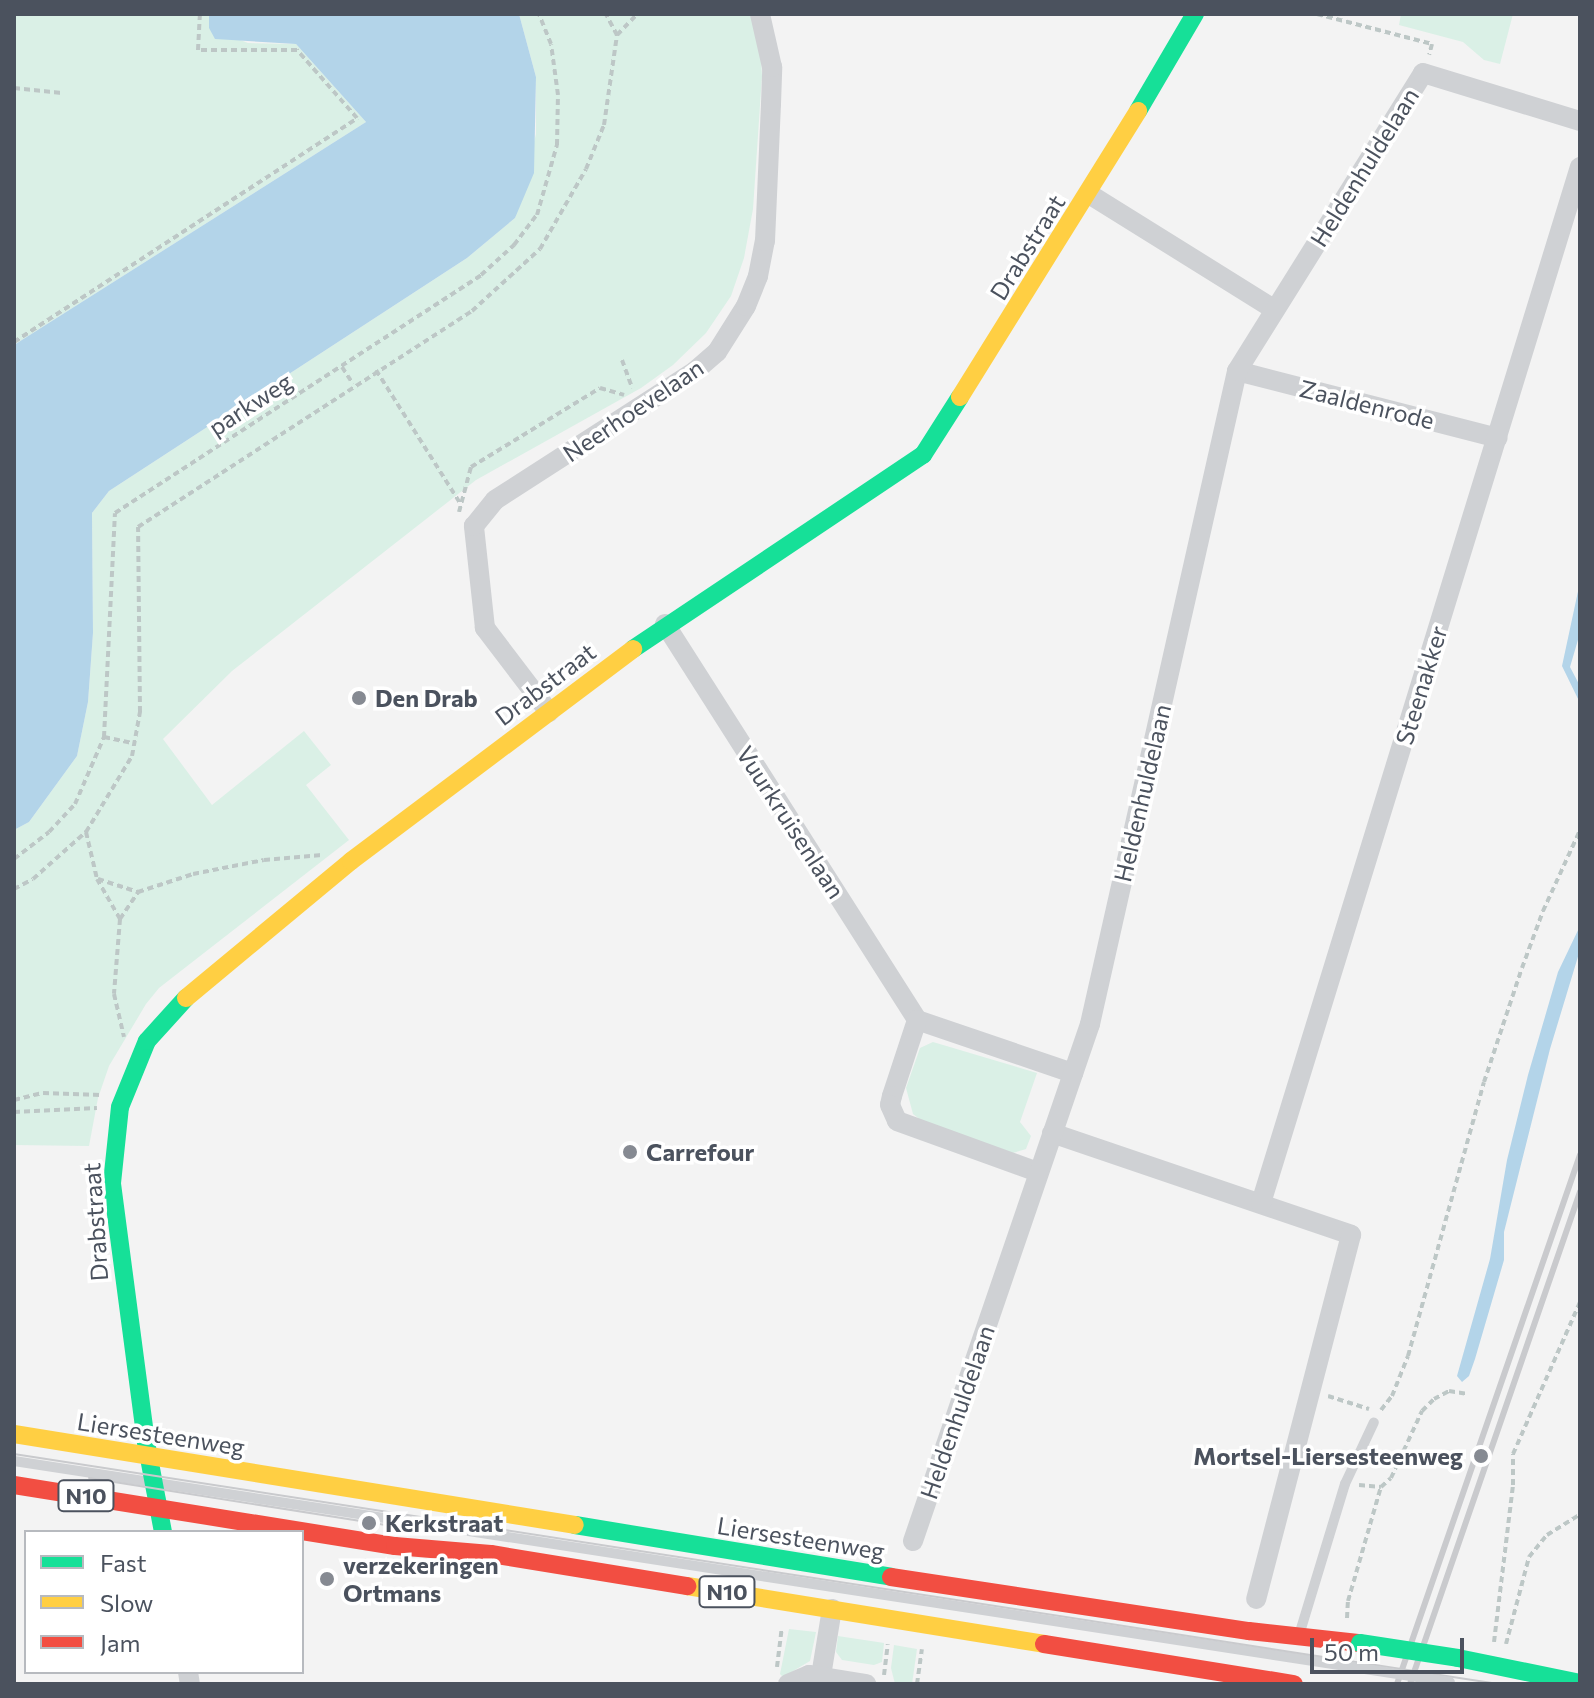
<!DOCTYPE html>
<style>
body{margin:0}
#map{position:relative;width:1594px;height:1698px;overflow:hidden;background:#f3f3f3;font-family:Commissioner,sans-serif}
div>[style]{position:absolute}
.green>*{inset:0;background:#daf0e6}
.water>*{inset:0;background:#b3d4e9}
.path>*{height:4px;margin-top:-2px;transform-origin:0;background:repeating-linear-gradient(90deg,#bdc7c6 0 6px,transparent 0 10px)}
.lane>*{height:10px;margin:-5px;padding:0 5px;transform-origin:5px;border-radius:5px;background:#cfd1d4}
.street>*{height:20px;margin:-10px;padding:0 10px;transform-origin:10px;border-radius:10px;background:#cfd1d4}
.fast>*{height:18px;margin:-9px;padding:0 9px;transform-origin:9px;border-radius:9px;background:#16e098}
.slow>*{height:18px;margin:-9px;padding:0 9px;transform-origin:9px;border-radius:9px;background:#ffcf43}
.jam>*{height:18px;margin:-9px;padding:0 9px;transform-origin:9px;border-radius:9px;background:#f24e42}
.tram>*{height:2px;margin:-1px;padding:0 1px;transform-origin:1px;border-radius:1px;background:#c9cacd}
.rail>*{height:6px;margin:-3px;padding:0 3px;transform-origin:3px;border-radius:3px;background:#c9cacd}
.lane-bridge>*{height:10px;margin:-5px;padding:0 5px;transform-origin:5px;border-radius:5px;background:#cfd1d4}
.fast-bridge>*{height:18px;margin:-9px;padding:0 9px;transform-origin:9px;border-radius:9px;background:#16e098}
.dots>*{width:22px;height:22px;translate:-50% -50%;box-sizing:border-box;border:4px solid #fff;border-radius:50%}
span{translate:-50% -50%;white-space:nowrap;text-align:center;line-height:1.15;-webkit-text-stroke:7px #fff;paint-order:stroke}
.shield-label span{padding:2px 6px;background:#fff;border:2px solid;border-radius:6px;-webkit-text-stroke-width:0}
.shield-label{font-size:22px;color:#4b525e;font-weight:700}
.street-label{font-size:24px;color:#4b525e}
.poi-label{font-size:24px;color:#4b525e;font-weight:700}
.left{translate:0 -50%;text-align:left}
.right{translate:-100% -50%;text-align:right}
.frame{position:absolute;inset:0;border:16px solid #4b525e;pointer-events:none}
.legend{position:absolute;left:24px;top:1530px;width:280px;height:144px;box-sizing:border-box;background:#fff;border:2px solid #b7babf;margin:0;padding:10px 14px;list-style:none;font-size:24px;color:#4b525e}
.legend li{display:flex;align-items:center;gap:16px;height:40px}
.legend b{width:40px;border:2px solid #b7babf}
.scale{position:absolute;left:1310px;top:1638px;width:154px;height:36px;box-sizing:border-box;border:4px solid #4b525e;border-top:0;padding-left:10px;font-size:24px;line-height:28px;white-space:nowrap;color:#4b525e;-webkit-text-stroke:6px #fff;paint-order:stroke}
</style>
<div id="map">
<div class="green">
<i style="clip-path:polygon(14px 14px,209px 14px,209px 28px,248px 43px,296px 44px,366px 122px,14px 345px)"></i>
<i style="clip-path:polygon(519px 14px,751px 14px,760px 39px,762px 76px,753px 209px,744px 258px,731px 296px,706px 333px,673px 365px,641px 388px,476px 480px,232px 671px,163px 739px,212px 805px,304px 731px,331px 765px,306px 785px,349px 840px,159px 988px,146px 1004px,109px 1066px,98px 1098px,89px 1146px,14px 1145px,14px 830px,29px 822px,77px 756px,88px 702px,93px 633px,92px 513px,109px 491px,467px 258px,515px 218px,536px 134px,536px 77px)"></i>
<i style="clip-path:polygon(1401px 14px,1513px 14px,1500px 64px,1484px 60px,1463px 42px,1399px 25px)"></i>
<i style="clip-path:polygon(933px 1042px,1037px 1073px,1020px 1122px,1031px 1136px,1026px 1149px,1013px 1153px,922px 1121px,913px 1114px,906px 1088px,920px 1048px)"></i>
<i style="clip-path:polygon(789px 1629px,816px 1632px,810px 1661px,783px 1677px,780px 1674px)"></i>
<i style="clip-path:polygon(838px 1636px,884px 1643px,882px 1662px,874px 1665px,842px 1660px,836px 1652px)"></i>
<i style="clip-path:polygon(894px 1645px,917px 1649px,912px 1684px,895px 1684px,891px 1668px)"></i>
</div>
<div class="water">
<i style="clip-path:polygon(209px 14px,519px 14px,536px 77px,534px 173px,515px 218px,467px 258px,109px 491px,92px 513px,93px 633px,88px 702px,77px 756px,29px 822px,14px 830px,14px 345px,366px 122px,296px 44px,215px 39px,209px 28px)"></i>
<i style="clip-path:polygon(1580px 582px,1580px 633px,1570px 667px,1580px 686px,1580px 703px,1562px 666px)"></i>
<i style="clip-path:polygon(1580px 926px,1580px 950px,1550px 1049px,1504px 1232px,1504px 1260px,1475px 1359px,1469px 1376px,1462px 1382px,1457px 1376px,1490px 1259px,1507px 1160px,1528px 1075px,1558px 972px)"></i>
</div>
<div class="path">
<i style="left:1317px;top:14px;width:119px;rotate:14.6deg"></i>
<i style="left:1432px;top:44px;width:11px;rotate:105deg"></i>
<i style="left:617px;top:35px;width:29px;rotate:-46deg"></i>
<i style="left:14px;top:88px;width:48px;rotate:5.9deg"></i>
<i style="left:14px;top:342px;width:410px;rotate:-33.1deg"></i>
<i style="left:357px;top:118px;width:91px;rotate:-131.4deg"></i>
<i style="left:297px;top:50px;width:99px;rotate:180deg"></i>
<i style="left:198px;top:50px;width:36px;rotate:-87deg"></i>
<i style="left:622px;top:360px;width:30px;rotate:70deg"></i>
<i style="left:342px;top:367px;width:20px;rotate:57deg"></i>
<i style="left:376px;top:370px;width:157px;rotate:57.7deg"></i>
<i style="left:459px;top:512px;width:47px;rotate:-75.1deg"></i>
<i style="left:471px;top:467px;width:151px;rotate:-31.5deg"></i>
<i style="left:600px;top:388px;width:25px;rotate:16deg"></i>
<i style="left:104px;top:737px;width:30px;rotate:12deg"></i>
<i style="left:86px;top:832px;width:48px;rotate:76.8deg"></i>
<i style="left:97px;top:879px;width:46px;rotate:60.1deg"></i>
<i style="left:120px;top:919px;width:75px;rotate:94.6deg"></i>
<i style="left:114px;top:994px;width:44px;rotate:76.9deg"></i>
<i style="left:14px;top:859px;width:44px;rotate:-37.6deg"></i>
<i style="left:49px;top:832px;width:38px;rotate:-47deg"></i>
<i style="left:75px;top:804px;width:73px;rotate:-66.6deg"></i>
<i style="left:104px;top:737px;width:224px;rotate:-87.2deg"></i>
<i style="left:115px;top:513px;width:437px;rotate:-33deg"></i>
<i style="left:481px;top:275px;width:45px;rotate:-42.3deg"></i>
<i style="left:514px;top:245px;width:38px;rotate:-53deg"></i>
<i style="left:537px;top:215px;width:73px;rotate:-74.1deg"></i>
<i style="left:557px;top:145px;width:50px;rotate:-88.9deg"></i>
<i style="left:558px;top:95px;width:51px;rotate:-97.8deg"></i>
<i style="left:551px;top:44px;width:32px;rotate:-112deg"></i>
<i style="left:98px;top:879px;width:42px;rotate:18deg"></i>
<i style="left:14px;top:889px;width:21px;rotate:-28deg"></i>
<i style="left:33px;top:879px;width:71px;rotate:-41.6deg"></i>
<i style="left:86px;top:832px;width:89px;rotate:-58.8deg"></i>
<i style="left:132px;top:756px;width:45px;rotate:-79.7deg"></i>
<i style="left:140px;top:712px;width:185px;rotate:-90.6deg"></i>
<i style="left:138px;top:527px;width:398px;rotate:-32.9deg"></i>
<i style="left:472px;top:311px;width:92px;rotate:-42.4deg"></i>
<i style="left:540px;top:249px;width:92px;rotate:-60.1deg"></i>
<i style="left:586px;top:169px;width:48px;rotate:-67.8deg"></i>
<i style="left:604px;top:125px;width:91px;rotate:-81.8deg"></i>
<i style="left:617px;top:35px;width:24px;rotate:-118deg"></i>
<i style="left:120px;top:919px;width:32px;rotate:-56deg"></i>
<i style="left:138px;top:892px;width:58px;rotate:-18.1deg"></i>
<i style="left:193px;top:874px;width:72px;rotate:-11.2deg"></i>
<i style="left:264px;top:860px;width:58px;rotate:-4.9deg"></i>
<i style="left:14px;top:1100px;width:30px;rotate:-14deg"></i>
<i style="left:43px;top:1093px;width:58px;rotate:2deg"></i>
<i style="left:14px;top:1112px;width:83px;rotate:-2.8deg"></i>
<i style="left:1328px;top:1396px;width:43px;rotate:17.6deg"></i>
<i style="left:1381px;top:1410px;width:18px;rotate:-52deg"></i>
<i style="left:1392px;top:1396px;width:43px;rotate:-68.2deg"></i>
<i style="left:1408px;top:1356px;width:284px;rotate:-74.5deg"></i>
<i style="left:1484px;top:1082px;width:120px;rotate:-71.6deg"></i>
<i style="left:1522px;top:968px;width:61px;rotate:-69.8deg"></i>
<i style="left:1543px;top:911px;width:89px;rotate:-65.4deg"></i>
<i style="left:1359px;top:1485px;width:22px;rotate:5deg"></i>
<i style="left:1381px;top:1487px;width:13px;rotate:-42deg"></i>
<i style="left:1391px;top:1478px;width:74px;rotate:-65.2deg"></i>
<i style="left:1422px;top:1411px;width:17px;rotate:-45deg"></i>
<i style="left:1434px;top:1399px;width:17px;rotate:-28deg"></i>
<i style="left:1449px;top:1391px;width:19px;rotate:9deg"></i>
<i style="left:1347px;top:1618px;width:17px;rotate:-87deg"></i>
<i style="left:1348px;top:1601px;width:119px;rotate:-73.9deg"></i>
<i style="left:1494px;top:1642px;width:158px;rotate:-83.1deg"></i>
<i style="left:1513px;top:1485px;width:31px;rotate:-90deg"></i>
<i style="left:1513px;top:1454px;width:166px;rotate:-66.2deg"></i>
<i style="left:1506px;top:1644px;width:90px;rotate:-75.2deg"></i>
<i style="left:1529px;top:1557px;width:28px;rotate:-51deg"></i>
<i style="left:1547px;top:1535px;width:39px;rotate:-32deg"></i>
<i style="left:777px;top:1667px;width:39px;rotate:-83deg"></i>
<i style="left:884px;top:1675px;width:31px;rotate:-83deg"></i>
<i style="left:917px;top:1684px;width:35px;rotate:-82deg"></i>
</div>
<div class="lane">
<i style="left:14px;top:1461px;width:1354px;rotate:8.75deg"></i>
<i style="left:1300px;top:1632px;width:155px;rotate:-73.1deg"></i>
<i style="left:1345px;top:1484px;width:68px;rotate:-64.9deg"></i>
</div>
<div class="street">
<i style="left:1089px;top:194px;width:218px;rotate:31.9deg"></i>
<i style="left:1237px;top:371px;width:269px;rotate:14.4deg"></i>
<i style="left:665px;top:624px;width:469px;rotate:57.5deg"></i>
<i style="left:917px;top:1020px;width:165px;rotate:18.8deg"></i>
<i style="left:549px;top:712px;width:106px;rotate:-127.3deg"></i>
<i style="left:485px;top:628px;width:103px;rotate:-96.2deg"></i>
<i style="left:474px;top:526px;width:33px;rotate:-51deg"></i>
<i style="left:495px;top:500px;width:238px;rotate:-32.8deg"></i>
<i style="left:695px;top:371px;width:29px;rotate:-41deg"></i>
<i style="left:717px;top:352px;width:54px;rotate:-57.8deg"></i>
<i style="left:746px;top:306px;width:32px;rotate:-68deg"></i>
<i style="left:758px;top:276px;width:36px;rotate:-79deg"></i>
<i style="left:765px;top:241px;width:137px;rotate:-87.5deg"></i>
<i style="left:771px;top:104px;width:37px;rotate:-88deg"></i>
<i style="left:772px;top:67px;width:54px;rotate:-102.8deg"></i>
<i style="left:917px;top:1020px;width:80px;rotate:108.2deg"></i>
<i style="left:892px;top:1096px;width:9px;rotate:103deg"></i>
<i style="left:890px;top:1105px;width:17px;rotate:66deg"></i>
<i style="left:897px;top:1121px;width:150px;rotate:19.9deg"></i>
<i style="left:1052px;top:1133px;width:316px;rotate:18.8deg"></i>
<i style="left:1351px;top:1235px;width:376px;rotate:104.6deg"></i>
<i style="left:1261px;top:1203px;width:1084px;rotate:-72.89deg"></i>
<i style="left:913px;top:1541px;width:546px;rotate:-71.1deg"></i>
<i style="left:1090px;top:1024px;width:669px;rotate:-77.31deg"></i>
<i style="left:1237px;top:371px;width:351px;rotate:-58deg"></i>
<i style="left:1423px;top:73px;width:164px;rotate:17deg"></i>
<i style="left:188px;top:1672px;width:12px;rotate:81deg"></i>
<i style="left:821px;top:1676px;width:68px;rotate:-80.7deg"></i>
<i style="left:788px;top:1684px;width:23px;rotate:-23deg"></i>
<i style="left:809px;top:1675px;width:58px;rotate:9deg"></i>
</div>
<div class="fast">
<i style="left:1138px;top:111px;width:113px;rotate:-59.6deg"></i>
<i style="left:633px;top:649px;width:349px;rotate:-33.8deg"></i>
<i style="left:923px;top:455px;width:69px;rotate:-57.5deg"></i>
<i style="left:575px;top:1525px;width:320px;rotate:9.3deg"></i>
<i style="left:163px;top:1532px;width:92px;rotate:-100.7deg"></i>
<i style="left:146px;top:1442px;width:261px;rotate:-97.5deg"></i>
<i style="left:112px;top:1183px;width:76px;rotate:-84deg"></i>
<i style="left:120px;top:1107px;width:71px;rotate:-67.8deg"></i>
<i style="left:147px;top:1041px;width:58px;rotate:-47.8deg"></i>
<i style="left:1458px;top:1658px;width:125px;rotate:11.6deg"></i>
</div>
<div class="slow">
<i style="left:960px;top:397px;width:337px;rotate:-58.1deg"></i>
<i style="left:186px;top:998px;width:214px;rotate:-39.7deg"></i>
<i style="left:351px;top:861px;width:353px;rotate:-36.9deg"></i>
<i style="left:14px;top:1434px;width:568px;rotate:9.21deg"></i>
<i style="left:687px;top:1586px;width:362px;rotate:9.2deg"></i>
</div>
<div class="jam">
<i style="left:14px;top:1485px;width:386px;rotate:9.1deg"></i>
<i style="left:395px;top:1546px;width:96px;rotate:4.8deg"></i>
<i style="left:491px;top:1554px;width:199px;rotate:9.3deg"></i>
<i style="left:891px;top:1577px;width:362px;rotate:8.6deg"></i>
<i style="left:1249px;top:1631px;width:112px;rotate:6.2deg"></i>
<i style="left:1044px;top:1644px;width:253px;rotate:9.1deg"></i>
</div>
<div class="tram">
<i style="left:14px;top:1454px;width:1502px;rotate:8.81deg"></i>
<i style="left:89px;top:1478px;width:340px;rotate:9deg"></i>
</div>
<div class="rail">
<i style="left:1397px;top:1684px;width:560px;rotate:-70.92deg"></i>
<i style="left:1410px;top:1684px;width:521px;rotate:-70.94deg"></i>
</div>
<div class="lane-bridge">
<i style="left:1352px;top:1667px;width:99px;rotate:8.7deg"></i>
</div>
<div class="fast-bridge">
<i style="left:1360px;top:1643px;width:99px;rotate:8.7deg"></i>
</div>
<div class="dots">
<i style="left:359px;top:698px;background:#868a92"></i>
<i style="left:630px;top:1152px;background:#868a92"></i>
<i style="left:1481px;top:1456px;background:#868a92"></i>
<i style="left:369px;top:1523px;background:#868a92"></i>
<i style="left:327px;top:1579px;background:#868a92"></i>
</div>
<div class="shield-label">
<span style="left:86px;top:1496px">N10</span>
<span style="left:727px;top:1592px">N10</span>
</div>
<div class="street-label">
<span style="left:1364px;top:167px;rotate:-58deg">Heldenhuldelaan</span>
<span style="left:1027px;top:247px;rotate:-58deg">Drabstraat</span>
<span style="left:250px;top:404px;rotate:-33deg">parkweg</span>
<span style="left:1367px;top:404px;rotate:14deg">Zaaldenrode</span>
<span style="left:633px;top:410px;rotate:-34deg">Neerhoevelaan</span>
<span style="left:545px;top:684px;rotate:-37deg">Drabstraat</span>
<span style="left:1421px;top:685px;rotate:-73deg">Steenakker</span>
<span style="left:1142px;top:793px;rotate:-77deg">Heldenhuldelaan</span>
<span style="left:791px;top:822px;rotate:57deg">Vuurkruisenlaan</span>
<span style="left:95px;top:1222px;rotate:-94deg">Drabstraat</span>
<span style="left:957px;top:1412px;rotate:-71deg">Heldenhuldelaan</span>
<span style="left:161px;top:1434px;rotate:9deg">Liersesteenweg</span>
<span style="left:801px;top:1538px;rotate:9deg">Liersesteenweg</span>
</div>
<div class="poi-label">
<span class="left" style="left:375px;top:698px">Den Drab</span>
<span class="left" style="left:646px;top:1152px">Carrefour</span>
<span class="right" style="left:1463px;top:1456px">Mortsel-Liersesteenweg</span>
<span class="left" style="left:385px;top:1523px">Kerkstraat</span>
<span class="left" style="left:343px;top:1579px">verzekeringen<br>Ortmans</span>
</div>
<div class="frame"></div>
<ul class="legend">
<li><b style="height:10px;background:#16e098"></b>Fast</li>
<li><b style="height:10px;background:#ffcf43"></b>Slow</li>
<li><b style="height:10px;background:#f24e42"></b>Jam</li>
</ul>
<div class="scale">50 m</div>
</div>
